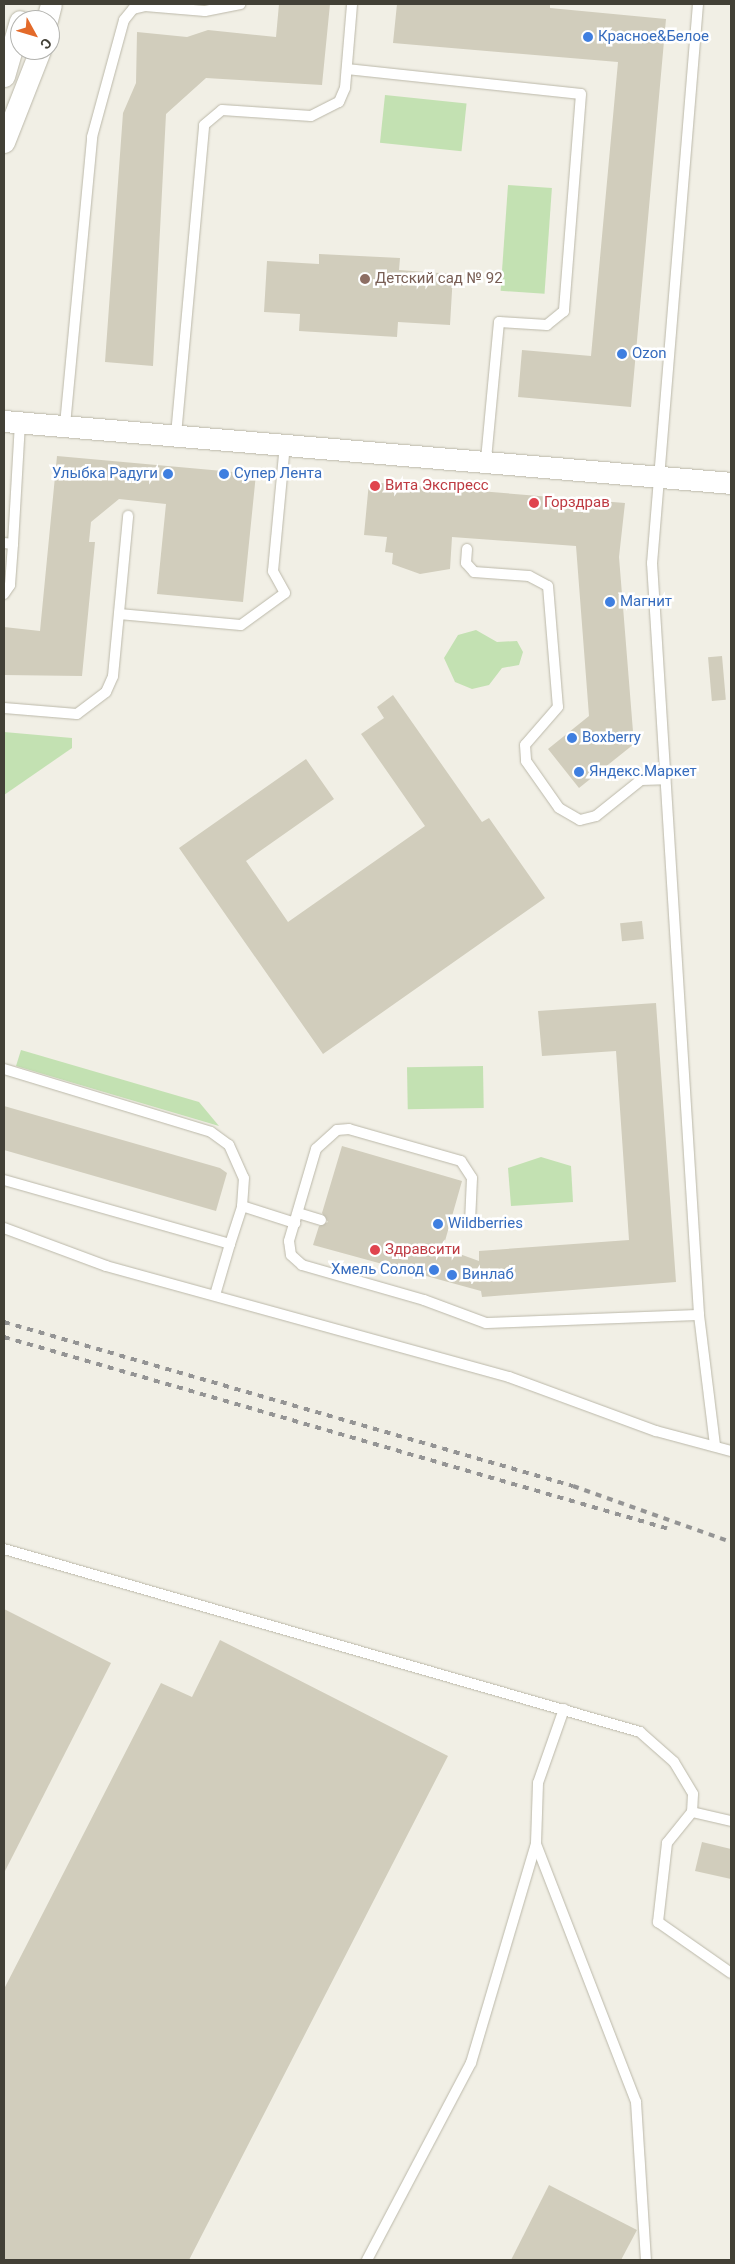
<!DOCTYPE html>
<meta charset="utf-8">
<style>
body{margin:0}
#map{position:relative;width:735px;height:2264px;overflow:hidden;background:#f1efe5;font-family:Roboto,sans-serif}
div>[style]{position:absolute}
.green>*{inset:0;background:#c3e1b2;transform-origin:0 0}
.building>*{inset:0;background:#d1cdbc;transform-origin:0 0}
.roads{filter:drop-shadow(0 0 1px #bbb8a9) drop-shadow(0 0 1px #bbb8a9)}
.service>*{height:10px;margin:-5px;padding:0 5px;transform-origin:5px;border-radius:5px;background:#fff}
.minor>*{height:21px;margin:-10.5px;padding:0 10.5px;transform-origin:10.5px;border-radius:10.5px;background:#fff}
.rail>*{height:4px;margin-top:-2px;transform-origin:0;background:repeating-linear-gradient(90deg,#949494 0 6px,transparent 0 12px)}
.dots>*{width:14px;height:14px;translate:-50% -50%;box-sizing:border-box;border:2px solid #fff;border-radius:50%}
span{translate:-50% -50%;white-space:nowrap;text-align:center;line-height:1.15;-webkit-text-stroke:5px #fff;paint-order:stroke}
.shop-label{font-size:15px;color:#366cbe}
.left{translate:0 -50%;text-align:left}
.right{translate:-100% -50%;text-align:right}
.education-label{font-size:15px;color:#785e54}
.health-label{font-size:15px;color:#be3a42}
.frame{position:absolute;inset:0;border:5px solid #424036;pointer-events:none}
.north{position:absolute;left:10px;top:10px;width:50px;height:50px;box-sizing:border-box;background:#fff;border:1px solid #b3b3af;border-radius:50%;rotate:129deg;font-size:14px;font-weight:700;line-height:20px;text-align:center;color:#424036}
.north::after{content:'';display:block;margin:auto;width:18px;height:22px;background:#e36a2a;clip-path:polygon(50% 0,100% 100%,50% 72%,0 100%)}
</style>
<div id="map">
<div class="green">
<i style="left:385px;top:95px;width:82px;height:48px;rotate:6deg"></i>
<i style="left:508px;top:185px;width:44px;height:106px;rotate:4deg"></i>
<i style="clip-path:polygon(476px 630px,497px 642px,517px 641px,523px 652px,519px 665px,502px 668px,489px 685px,472px 689px,455px 682px,444px 658px,458px 635px)"></i>
<i style="clip-path:polygon(4px 732px,72px 738px,72px 748px,4px 795px)"></i>
<i style="clip-path:polygon(21px 1050px,199px 1102px,219px 1126px,16px 1066px)"></i>
<i style="left:483px;top:1066px;width:42px;height:76px;rotate:89deg"></i>
<i style="clip-path:polygon(541px 1157px,571px 1166px,573px 1202px,511px 1206px,508px 1168px)"></i>
</div>
<div class="building">
<i style="clip-path:polygon(279px 4px,330px 4px,322px 85px,206px 78px,166px 114px,153px 366px,105px 362px,123px 113px,136px 83px,137px 32px,187px 37px,208px 30px,276px 37px)"></i>
<i style="clip-path:polygon(397px 4px,550px 4px,550px 8px,666px 19px,631px 407px,518px 397px,522px 350px,591px 356px,618px 62px,393px 43px)"></i>
<i style="clip-path:polygon(319px 254px,400px 258px,399px 270px,453px 274px,450px 325px,398px 322px,397px 337px,299px 331px,300px 314px,264px 312px,267px 261px,319px 264px)"></i>
<i style="clip-path:polygon(57px 456px,256px 474px,243px 602px,157px 594px,166px 504px,119px 499px,91px 522px,89px 542px,95px 542px,82px 676px,4px 675px,4px 627px,40px 631px)"></i>
<i style="clip-path:polygon(369px 482px,625px 503px,619px 557px,634px 744px,579px 788px,548px 749px,589px 716px,576px 546px,452px 537px,450px 569px,420px 574px,392px 564px,393px 553px,385px 552px,387px 537px,364px 535px)"></i>
<i style="left:722px;top:656px;width:44px;height:14px;rotate:85deg"></i>
<i style="clip-path:polygon(393px 695px,482px 822px,489px 818px,545px 898px,323px 1054px,179px 848px,306px 759px,334px 799px,246px 861px,288px 922px,425px 826px,361px 734px,384px 718px,377px 707px)"></i>
<i style="left:642px;top:921px;width:18px;height:22px;rotate:84deg"></i>
<i style="clip-path:polygon(656px 1003px,676px 1282px,482px 1297px,481px 1291px,313px 1245px,319px 1226px,328px 1222px,322px 1213px,342px 1146px,462px 1181px,443px 1248px,479px 1261px,479px 1251px,629px 1240px,616px 1051px,542px 1056px,538px 1011px)"></i>
<i style="clip-path:polygon(4px 1106px,220px 1168px,227px 1173px,216px 1211px,4px 1150px)"></i>
<i style="clip-path:polygon(4px 1609px,111px 1663px,4px 1873px)"></i>
<i style="clip-path:polygon(220px 1640px,448px 1756px,189px 2260px,4px 2260px,4px 1989px,161px 1683px,192px 1697px)"></i>
<i style="clip-path:polygon(702px 1842px,731px 1849px,731px 1879px,695px 1871px)"></i>
<i style="clip-path:polygon(549px 2185px,637px 2230px,621px 2260px,511px 2260px)"></i>
</div>
<div class="roads">
<div class="service">
<i style="left:698px;top:4px;width:561px;rotate:94.7deg"></i>
<i style="left:652px;top:563px;width:753px;rotate:86.42deg"></i>
<i style="left:699px;top:1315px;width:132px;rotate:83deg"></i>
<i style="left:347px;top:69px;width:235px;rotate:6.1deg"></i>
<i style="left:581px;top:94px;width:218px;rotate:94.5deg"></i>
<i style="left:564px;top:311px;width:22px;rotate:141deg"></i>
<i style="left:547px;top:325px;width:48px;rotate:-176.4deg"></i>
<i style="left:499px;top:322px;width:139px;rotate:95.4deg"></i>
<i style="left:65px;top:425px;width:289px;rotate:-84.6deg"></i>
<i style="left:92px;top:137px;width:121px;rotate:-74.7deg"></i>
<i style="left:124px;top:20px;width:14px;rotate:-51deg"></i>
<i style="left:133px;top:9px;width:12px;rotate:-14deg"></i>
<i style="left:145px;top:6px;width:60px;rotate:4.8deg"></i>
<i style="left:205px;top:11px;width:36px;rotate:-11deg"></i>
<i style="left:176px;top:435px;width:311px;rotate:-84.8deg"></i>
<i style="left:204px;top:125px;width:23px;rotate:-40deg"></i>
<i style="left:222px;top:110px;width:89px;rotate:3.9deg"></i>
<i style="left:311px;top:116px;width:31px;rotate:-27deg"></i>
<i style="left:339px;top:102px;width:15px;rotate:-67deg"></i>
<i style="left:345px;top:88px;width:84px;rotate:-85.2deg"></i>
<i style="left:4px;top:543px;width:9px;rotate:6deg"></i>
<i style="left:13px;top:544px;width:122px;rotate:-86.7deg"></i>
<i style="left:467px;top:549px;width:14px;rotate:94deg"></i>
<i style="left:466px;top:563px;width:12px;rotate:48deg"></i>
<i style="left:474px;top:572px;width:55px;rotate:4.2deg"></i>
<i style="left:529px;top:576px;width:21px;rotate:28deg"></i>
<i style="left:548px;top:586px;width:121px;rotate:85.3deg"></i>
<i style="left:558px;top:707px;width:50px;rotate:131deg"></i>
<i style="left:525px;top:745px;width:16px;rotate:86deg"></i>
<i style="left:526px;top:761px;width:57px;rotate:54.9deg"></i>
<i style="left:559px;top:808px;width:24px;rotate:30deg"></i>
<i style="left:580px;top:820px;width:16px;rotate:-14deg"></i>
<i style="left:596px;top:816px;width:58px;rotate:-38.7deg"></i>
<i style="left:641px;top:780px;width:24px;rotate:-2deg"></i>
<i style="left:4px;top:594px;width:11px;rotate:-56deg"></i>
<i style="left:10px;top:585px;width:41px;rotate:-85.8deg"></i>
<i style="left:119px;top:614px;width:122px;rotate:5.2deg"></i>
<i style="left:241px;top:625px;width:54px;rotate:-36deg"></i>
<i style="left:285px;top:593px;width:25px;rotate:-119deg"></i>
<i style="left:273px;top:571px;width:129px;rotate:-84.6deg"></i>
<i style="left:4px;top:708px;width:73px;rotate:4.7deg"></i>
<i style="left:77px;top:714px;width:36px;rotate:-37deg"></i>
<i style="left:106px;top:692px;width:17px;rotate:-66deg"></i>
<i style="left:113px;top:676px;width:161px;rotate:-84.6deg"></i>
<i style="left:4px;top:1069px;width:216px;rotate:16.9deg"></i>
<i style="left:211px;top:1132px;width:22px;rotate:36deg"></i>
<i style="left:229px;top:1145px;width:36px;rotate:66deg"></i>
<i style="left:244px;top:1178px;width:28px;rotate:94deg"></i>
<i style="left:4px;top:1180px;width:235px;rotate:15.8deg"></i>
<i style="left:230px;top:1244px;width:40px;rotate:-72deg"></i>
<i style="left:242px;top:1206px;width:56px;rotate:17.8deg"></i>
<i style="left:298px;top:1213px;width:24px;rotate:17deg"></i>
<i style="left:470px;top:1222px;width:44px;rotate:-87.4deg"></i>
<i style="left:472px;top:1178px;width:20px;rotate:-123deg"></i>
<i style="left:461px;top:1161px;width:116px;rotate:-164.1deg"></i>
<i style="left:349px;top:1129px;width:12px;rotate:175deg"></i>
<i style="left:337px;top:1130px;width:28px;rotate:138deg"></i>
<i style="left:316px;top:1149px;width:96px;rotate:106.4deg"></i>
<i style="left:289px;top:1241px;width:14px;rotate:82deg"></i>
<i style="left:291px;top:1255px;width:15px;rotate:42deg"></i>
<i style="left:302px;top:1265px;width:127px;rotate:16deg"></i>
<i style="left:424px;top:1300px;width:66px;rotate:20.4deg"></i>
<i style="left:486px;top:1323px;width:213px;rotate:-2.2deg"></i>
<i style="left:4px;top:1228px;width:109px;rotate:20.4deg"></i>
<i style="left:106px;top:1266px;width:418px;rotate:15.4deg"></i>
<i style="left:509px;top:1377px;width:157px;rotate:20.2deg"></i>
<i style="left:656px;top:1431px;width:78px;rotate:14.9deg"></i>
<i style="left:215px;top:1295px;width:53px;rotate:-73.6deg"></i>
<i style="left:4px;top:1549px;width:662px;rotate:16.05deg"></i>
<i style="left:640px;top:1732px;width:45px;rotate:41.4deg"></i>
<i style="left:674px;top:1762px;width:37px;rotate:59deg"></i>
<i style="left:693px;top:1794px;width:18px;rotate:93deg"></i>
<i style="left:564px;top:1709px;width:78px;rotate:109.4deg"></i>
<i style="left:538px;top:1783px;width:61px;rotate:91.9deg"></i>
<i style="left:536px;top:1844px;width:277px;rotate:68.8deg"></i>
<i style="left:636px;top:2102px;width:158px;rotate:86.4deg"></i>
<i style="left:731px;top:1821px;width:40px;rotate:-167deg"></i>
<i style="left:692px;top:1812px;width:40px;rotate:129deg"></i>
<i style="left:667px;top:1843px;width:80px;rotate:96.5deg"></i>
<i style="left:658px;top:1922px;width:89px;rotate:34.9deg"></i>
<i style="left:367px;top:2260px;width:223px;rotate:-62.2deg"></i>
<i style="left:471px;top:2063px;width:228px;rotate:-73.5deg"></i>
</div>
<div class="minor">
<i style="left:47px;top:20px;width:16px;rotate:-76deg"></i>
<i style="left:4px;top:76px;width:57px;rotate:-73.8deg"></i>
<i style="left:4px;top:142px;width:99px;rotate:-68.6deg"></i>
<i style="left:4px;top:421px;width:730px;rotate:4.87deg"></i>
</div>
</div>
<div class="rail">
<i style="left:4px;top:1322px;width:592px;rotate:16.08deg"></i>
<i style="left:573px;top:1486px;width:168px;rotate:19.5deg"></i>
<i style="left:4px;top:1337px;width:692px;rotate:16.1deg"></i>
</div>
<div class="dots">
<i style="left:588px;top:37px;background:#3f7fe0"></i>
<i style="left:365px;top:279px;background:#8d6e63"></i>
<i style="left:622px;top:354px;background:#3f7fe0"></i>
<i style="left:168px;top:474px;background:#3f7fe0"></i>
<i style="left:224px;top:474px;background:#3f7fe0"></i>
<i style="left:375px;top:486px;background:#e0444e"></i>
<i style="left:534px;top:503px;background:#e0444e"></i>
<i style="left:610px;top:602px;background:#3f7fe0"></i>
<i style="left:572px;top:738px;background:#3f7fe0"></i>
<i style="left:579px;top:772px;background:#3f7fe0"></i>
<i style="left:438px;top:1224px;background:#3f7fe0"></i>
<i style="left:375px;top:1250px;background:#e0444e"></i>
<i style="left:434px;top:1270px;background:#3f7fe0"></i>
<i style="left:452px;top:1275px;background:#3f7fe0"></i>
</div>
<div class="shop-label">
<span class="left" style="left:598px;top:37px">Красное&amp;Белое</span>
<span class="left" style="left:632px;top:354px">Ozon</span>
<span class="right" style="left:158px;top:474px">Улыбка Радуги</span>
<span class="left" style="left:234px;top:474px">Супер Лента</span>
<span class="left" style="left:620px;top:602px">Магнит</span>
<span class="left" style="left:582px;top:738px">Boxberry</span>
<span class="left" style="left:589px;top:772px">Яндекс.Маркет</span>
<span class="left" style="left:448px;top:1224px">Wildberries</span>
<span class="right" style="left:424px;top:1270px">Хмель Солод</span>
<span class="left" style="left:462px;top:1275px">Винлаб</span>
</div>
<div class="education-label">
<span class="left" style="left:375px;top:279px">Детский сад № 92</span>
</div>
<div class="health-label">
<span class="left" style="left:385px;top:486px">Вита Экспресс</span>
<span class="left" style="left:544px;top:503px">Горздрав</span>
<span class="left" style="left:385px;top:1250px">Здравсити</span>
</div>
<div class="frame"></div>
<div class="north">С</div>
</div>
